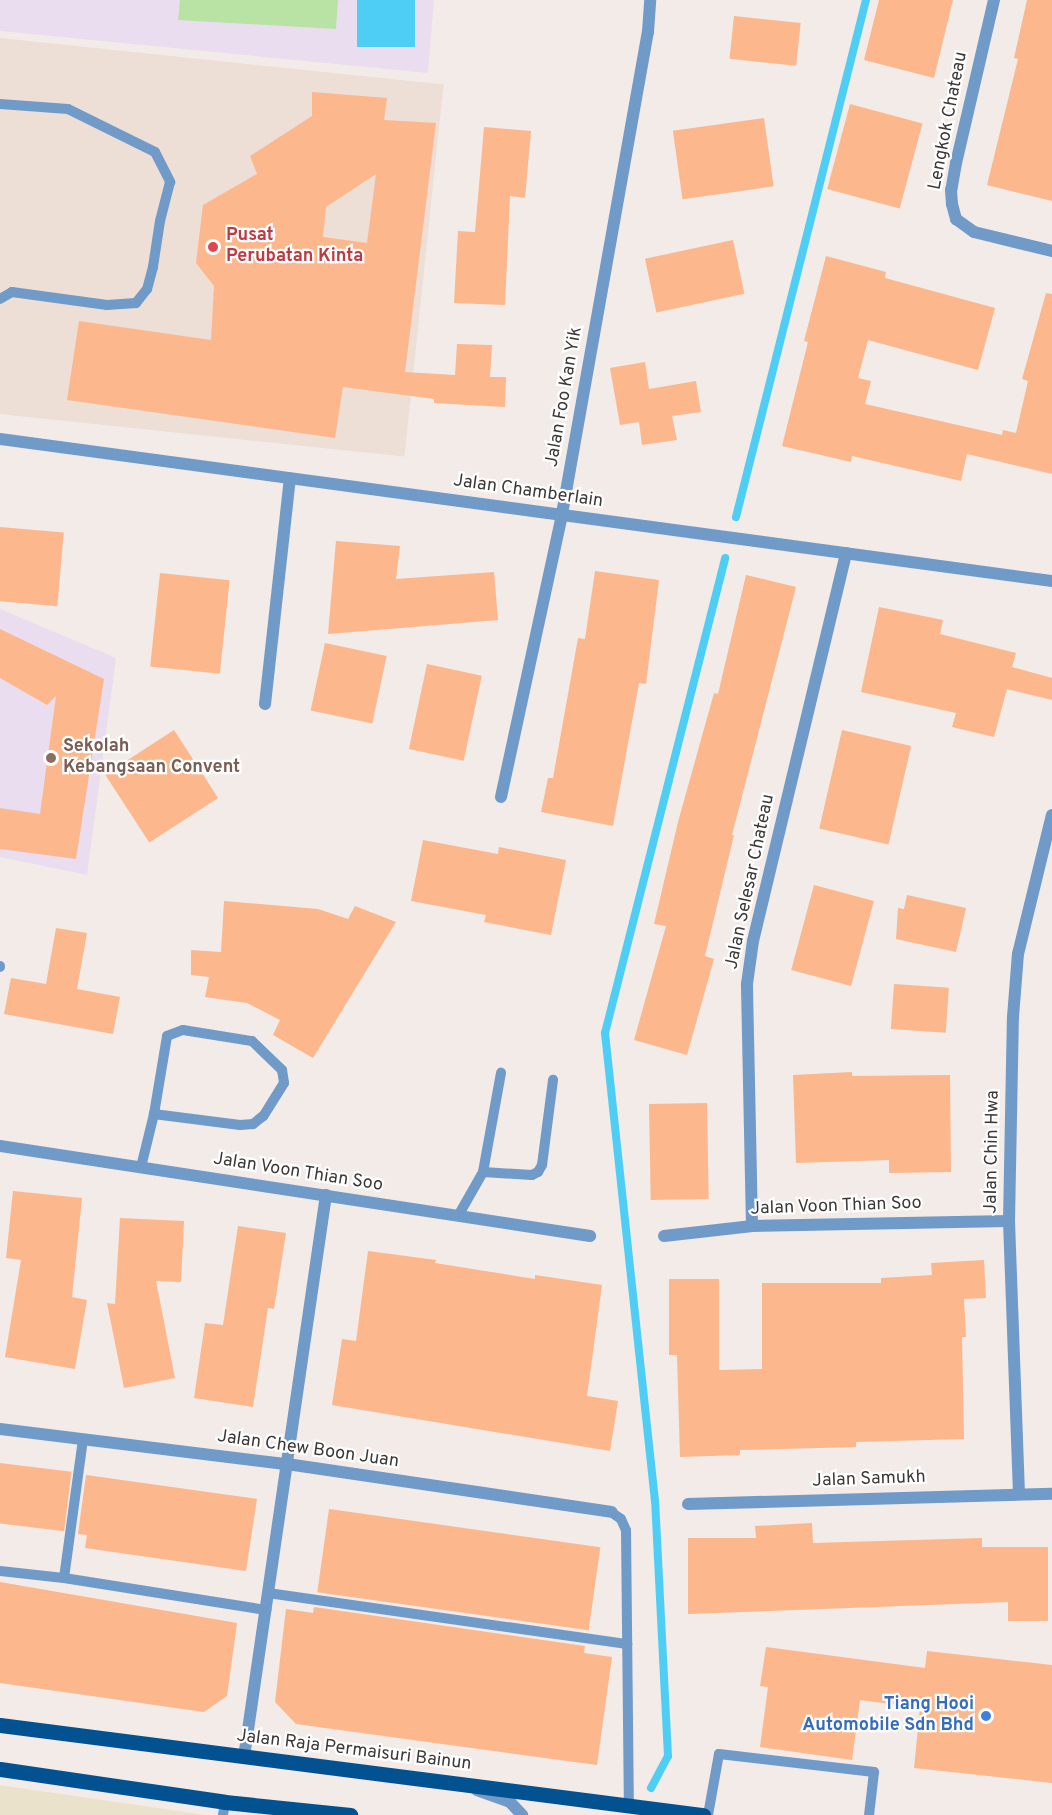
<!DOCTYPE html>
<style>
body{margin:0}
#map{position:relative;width:1052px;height:1815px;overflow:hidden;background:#f2ebe7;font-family:Overpass,sans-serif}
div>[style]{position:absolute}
.commercial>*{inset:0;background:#ebe2cc}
.built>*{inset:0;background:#edded6;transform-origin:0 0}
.education>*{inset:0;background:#eaddf0}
.green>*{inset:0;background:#b8e3a4}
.water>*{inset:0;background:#4ecef4;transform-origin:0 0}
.stream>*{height:8px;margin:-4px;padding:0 4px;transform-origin:4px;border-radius:4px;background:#4ecef4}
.building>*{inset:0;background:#fcb78d;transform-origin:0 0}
.lane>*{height:10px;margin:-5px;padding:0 5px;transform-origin:5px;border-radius:5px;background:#709ac8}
.street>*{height:12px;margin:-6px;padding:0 6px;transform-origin:6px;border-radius:6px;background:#709ac8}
.primary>*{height:15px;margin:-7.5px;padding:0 7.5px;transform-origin:7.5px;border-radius:7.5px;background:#025292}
.dots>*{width:16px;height:16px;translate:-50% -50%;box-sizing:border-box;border:3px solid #fff;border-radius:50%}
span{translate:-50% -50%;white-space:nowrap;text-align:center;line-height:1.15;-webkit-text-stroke:4.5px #fff;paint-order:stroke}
.street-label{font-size:18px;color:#3c3938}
.health-label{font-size:18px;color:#be3a42;font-weight:700}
.left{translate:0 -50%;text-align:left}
.education-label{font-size:18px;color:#785e54;font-weight:700}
.shop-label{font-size:18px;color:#366cbe;font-weight:700}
.right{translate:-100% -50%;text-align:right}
</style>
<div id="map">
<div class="commercial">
<i style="clip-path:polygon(0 1785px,5px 1786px,206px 1815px,0 1815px)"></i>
</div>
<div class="built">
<i style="left:0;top:38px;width:446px;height:374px;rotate:6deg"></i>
</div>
<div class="education">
<i style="clip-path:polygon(0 0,434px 0,428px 73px,0 31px)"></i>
<i style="clip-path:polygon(0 609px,116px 658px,87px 875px,0 857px)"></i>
</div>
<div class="green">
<i style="clip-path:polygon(180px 0,338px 0,336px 29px,178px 20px)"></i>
</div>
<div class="water">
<i style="left:357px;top:0;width:58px;height:47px"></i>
</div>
<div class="stream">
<i style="left:736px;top:517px;width:533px;rotate:-75.89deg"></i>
<i style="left:651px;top:1788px;width:36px;rotate:-62deg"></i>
<i style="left:668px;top:1756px;width:255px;rotate:-92.9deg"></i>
<i style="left:655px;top:1501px;width:471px;rotate:-96.1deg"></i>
<i style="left:605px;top:1033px;width:490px;rotate:-75.8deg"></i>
</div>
<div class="building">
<i style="clip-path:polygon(879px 0,953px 0,934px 78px,864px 60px)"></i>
<i style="clip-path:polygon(1027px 0,1052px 0,1052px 201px,987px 185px,1018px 59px,1014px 58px)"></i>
<i style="left:734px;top:16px;width:67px;height:43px;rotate:6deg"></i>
<i style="clip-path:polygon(evenodd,312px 92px,387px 98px,384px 120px,436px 123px,405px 372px,455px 375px,457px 344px,492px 345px,490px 377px,506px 377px,505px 407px,434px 403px,434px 399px,343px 387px,335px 438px,67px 400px,79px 321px,211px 340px,214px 286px,196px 263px,203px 205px,257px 174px,250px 156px,312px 116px,312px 92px,376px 174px,367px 243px,323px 237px,326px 207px,376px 174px)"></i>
<i style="left:850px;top:104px;width:75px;height:88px;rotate:15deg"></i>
<i style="left:764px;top:118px;width:69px;height:92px;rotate:82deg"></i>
<i style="clip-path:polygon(484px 127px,531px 131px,525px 198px,510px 196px,505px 305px,454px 303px,458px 231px,475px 232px)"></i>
<i style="left:733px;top:240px;width:55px;height:90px;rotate:78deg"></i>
<i style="clip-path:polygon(826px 256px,886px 272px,885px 278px,995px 308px,978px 370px,868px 340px,858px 378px,871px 381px,865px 404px,1002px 435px,1003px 430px,1016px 433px,1028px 381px,1022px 379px,1046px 293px,1052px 294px,1052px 474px,967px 454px,961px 481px,852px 456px,851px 462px,782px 446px,808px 342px,804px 341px)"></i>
<i style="clip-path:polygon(645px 362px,649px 389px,696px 381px,701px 412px,672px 416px,677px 440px,642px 445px,639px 422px,620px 425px,610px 368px)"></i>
<i style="left:0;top:527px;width:64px;height:74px;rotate:5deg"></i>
<i style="clip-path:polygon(336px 541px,400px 546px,396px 579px,494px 572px,498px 620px,328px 634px)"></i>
<i style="clip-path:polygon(595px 571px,659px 580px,646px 684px,639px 683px,613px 826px,541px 812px,548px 778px,553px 778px,578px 638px,585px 639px)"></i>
<i style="left:160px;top:573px;width:70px;height:94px;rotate:6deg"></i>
<i style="clip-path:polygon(746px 575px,796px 587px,732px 835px,734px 835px,705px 956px,714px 959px,687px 1055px,634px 1040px,666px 926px,654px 924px,678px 822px,714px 693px,718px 694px)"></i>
<i style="clip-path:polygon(879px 607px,943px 620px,940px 634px,1016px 653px,1012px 667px,1052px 678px,1052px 700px,1007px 689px,994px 737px,952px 727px,956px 713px,861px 692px)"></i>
<i style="clip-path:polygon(0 629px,104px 679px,76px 859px,0 849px,0 808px,40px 814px,56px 696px,47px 705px,0 678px)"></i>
<i style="left:325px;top:643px;width:63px;height:69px;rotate:12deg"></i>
<i style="left:427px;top:664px;width:56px;height:87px;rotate:12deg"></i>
<i style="left:174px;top:730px;width:81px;height:82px;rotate:57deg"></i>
<i style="left:842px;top:730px;width:71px;height:101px;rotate:13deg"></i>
<i style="clip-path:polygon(423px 840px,498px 854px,499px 847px,566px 860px,551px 935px,484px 922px,486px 915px,411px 901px)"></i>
<i style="left:814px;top:885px;width:62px;height:88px;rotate:15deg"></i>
<i style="clip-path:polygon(907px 895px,966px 908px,956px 952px,896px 939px,898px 908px,904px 909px)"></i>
<i style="clip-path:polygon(224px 901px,318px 909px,348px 919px,355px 906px,396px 922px,313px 1058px,273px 1035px,280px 1020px,247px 1003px,205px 997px,209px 977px,191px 975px,191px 950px,221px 952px)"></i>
<i style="clip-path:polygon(56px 928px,87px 933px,77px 989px,120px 997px,113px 1034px,4px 1014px,11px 978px,46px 984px)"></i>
<i style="left:894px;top:984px;width:55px;height:45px;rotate:4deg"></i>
<i style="clip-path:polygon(852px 1072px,852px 1076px,950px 1075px,951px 1172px,889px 1173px,889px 1160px,796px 1163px,793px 1075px)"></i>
<i style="left:707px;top:1103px;width:96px;height:58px;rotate:89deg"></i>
<i style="clip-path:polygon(13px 1191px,82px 1198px,72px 1297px,87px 1300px,75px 1369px,5px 1357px,21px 1260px,6px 1258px)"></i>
<i style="clip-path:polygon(120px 1218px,184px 1221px,181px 1282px,156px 1281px,175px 1378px,124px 1388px,107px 1303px,115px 1304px)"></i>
<i style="clip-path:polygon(238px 1226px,286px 1233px,274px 1309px,268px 1308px,253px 1407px,194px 1398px,205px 1323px,223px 1325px)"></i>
<i style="clip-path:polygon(368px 1251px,436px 1260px,435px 1263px,535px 1279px,535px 1275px,602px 1285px,587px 1396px,618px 1401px,610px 1451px,332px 1405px,342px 1339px,356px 1341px)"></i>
<i style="clip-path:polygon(984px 1260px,986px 1298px,964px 1299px,966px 1337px,962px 1337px,964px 1439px,856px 1442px,856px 1447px,740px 1450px,740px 1455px,680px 1457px,677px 1355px,669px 1355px,669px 1279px,719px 1279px,719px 1370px,762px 1369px,762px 1283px,881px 1283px,881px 1278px,932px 1275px,931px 1263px)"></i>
<i style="left:0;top:1463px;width:72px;height:60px;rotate:7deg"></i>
<i style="clip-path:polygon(86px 1475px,257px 1499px,246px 1571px,85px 1548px,87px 1535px,78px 1534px)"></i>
<i style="left:329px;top:1509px;width:274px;height:84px;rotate:8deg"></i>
<i style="clip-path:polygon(812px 1523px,813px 1543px,982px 1538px,982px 1547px,1048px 1547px,1048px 1621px,1008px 1621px,1008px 1602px,688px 1614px,688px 1538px,756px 1538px,755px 1526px)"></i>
<i style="clip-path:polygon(0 1582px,237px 1623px,227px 1696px,204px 1712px,0 1683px)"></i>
<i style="clip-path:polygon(314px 1607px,585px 1646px,584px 1653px,612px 1657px,597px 1765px,296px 1724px,275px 1702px,286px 1609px,313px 1613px)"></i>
<i style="clip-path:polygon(766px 1647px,925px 1668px,927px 1651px,1052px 1665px,1052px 1783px,914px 1768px,920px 1708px,860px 1700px,852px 1760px,760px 1747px,768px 1687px,760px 1686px)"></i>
</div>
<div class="lane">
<i style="left:0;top:104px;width:68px;rotate:4.2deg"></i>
<i style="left:68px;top:109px;width:97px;rotate:26.3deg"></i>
<i style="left:155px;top:152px;width:34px;rotate:63deg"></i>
<i style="left:170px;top:182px;width:40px;rotate:104.4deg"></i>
<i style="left:160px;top:221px;width:47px;rotate:98.7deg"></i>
<i style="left:153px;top:267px;width:23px;rotate:105deg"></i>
<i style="left:147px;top:289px;width:18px;rotate:128deg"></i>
<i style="left:136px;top:303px;width:29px;rotate:176deg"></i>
<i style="left:107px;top:305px;width:96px;rotate:-172.2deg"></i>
<i style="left:12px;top:292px;width:14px;rotate:150deg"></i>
<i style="left:0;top:967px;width:1px;rotate:-90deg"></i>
<i style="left:141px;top:1167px;width:55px;rotate:-76.2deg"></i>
<i style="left:154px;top:1114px;width:79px;rotate:-80.5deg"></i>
<i style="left:167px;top:1036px;width:17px;rotate:-21deg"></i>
<i style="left:183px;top:1030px;width:70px;rotate:9.1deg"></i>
<i style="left:252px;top:1041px;width:42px;rotate:44deg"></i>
<i style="left:282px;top:1070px;width:13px;rotate:81deg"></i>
<i style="left:284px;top:1083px;width:39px;rotate:122deg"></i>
<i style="left:263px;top:1116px;width:13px;rotate:141deg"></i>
<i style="left:253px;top:1124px;width:13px;rotate:176deg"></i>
<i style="left:240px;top:1125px;width:87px;rotate:-172.7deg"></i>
<i style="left:483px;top:1172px;width:49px;rotate:3.5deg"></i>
<i style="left:532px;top:1175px;width:7px;rotate:-27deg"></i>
<i style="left:538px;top:1172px;width:8px;rotate:-60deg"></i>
<i style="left:542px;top:1165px;width:86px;rotate:-82.6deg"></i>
<i style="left:458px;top:1216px;width:51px;rotate:-60.4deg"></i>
<i style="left:483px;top:1172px;width:101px;rotate:-79.7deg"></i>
<i style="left:611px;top:1512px;width:12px;rotate:35deg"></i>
<i style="left:621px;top:1519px;width:12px;rotate:66deg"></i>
<i style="left:626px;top:1530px;width:276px;rotate:89.4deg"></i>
<i style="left:0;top:1571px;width:64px;rotate:6.2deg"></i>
<i style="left:64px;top:1578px;width:205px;rotate:9deg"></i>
<i style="left:64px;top:1578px;width:139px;rotate:-82.2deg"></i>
<i style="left:268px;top:1593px;width:363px;rotate:8.1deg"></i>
<i style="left:223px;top:1815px;width:13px;rotate:-81deg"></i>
<i style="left:708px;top:1815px;width:62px;rotate:-79.8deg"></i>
<i style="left:719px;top:1754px;width:156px;rotate:6.6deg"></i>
<i style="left:874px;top:1772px;width:43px;rotate:96.6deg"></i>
</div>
<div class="street">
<i style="left:994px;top:0;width:167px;rotate:103.1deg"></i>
<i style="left:956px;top:163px;width:27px;rotate:100deg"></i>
<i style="left:951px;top:190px;width:14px;rotate:86deg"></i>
<i style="left:952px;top:204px;width:16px;rotate:75deg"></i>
<i style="left:956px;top:219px;width:22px;rotate:36deg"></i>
<i style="left:974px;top:232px;width:80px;rotate:13.7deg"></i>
<i style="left:0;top:439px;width:1062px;rotate:7.69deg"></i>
<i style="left:265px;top:704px;width:227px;rotate:-83.7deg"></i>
<i style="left:501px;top:797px;width:289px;rotate:-77.8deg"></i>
<i style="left:562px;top:514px;width:490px;rotate:-79.9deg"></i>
<i style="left:648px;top:32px;width:32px;rotate:-86deg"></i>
<i style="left:0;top:1146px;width:597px;rotate:8.67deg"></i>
<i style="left:752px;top:1226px;width:242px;rotate:-91.2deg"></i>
<i style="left:747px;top:984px;width:43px;rotate:-82.1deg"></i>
<i style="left:753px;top:941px;width:399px;rotate:-76.5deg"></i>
<i style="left:664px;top:1236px;width:89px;rotate:-6.5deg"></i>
<i style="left:752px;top:1226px;width:257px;rotate:-1.1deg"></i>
<i style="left:0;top:1429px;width:289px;rotate:7deg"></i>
<i style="left:287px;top:1464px;width:328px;rotate:8.4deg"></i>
<i style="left:1019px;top:1494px;width:273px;rotate:-92.1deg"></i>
<i style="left:1009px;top:1221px;width:204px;rotate:-88.9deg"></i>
<i style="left:1013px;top:1017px;width:63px;rotate:-85.5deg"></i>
<i style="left:1018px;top:954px;width:143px;rotate:-76.3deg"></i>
<i style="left:688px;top:1504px;width:364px;rotate:-1.6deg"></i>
<i style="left:244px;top:1757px;width:568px;rotate:-81.7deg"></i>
<i style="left:477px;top:1790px;width:35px;rotate:20deg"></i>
<i style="left:510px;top:1802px;width:18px;rotate:47deg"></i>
</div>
<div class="primary">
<i style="left:0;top:1725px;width:709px;rotate:7.3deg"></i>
<i style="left:0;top:1769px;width:227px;rotate:8.3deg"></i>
<i style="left:225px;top:1802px;width:126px;rotate:5.9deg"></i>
</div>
<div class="dots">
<i style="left:213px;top:247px;background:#e0444e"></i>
<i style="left:51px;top:758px;background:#8d6e63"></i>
<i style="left:986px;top:1716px;background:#3f7fe0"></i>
</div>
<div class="street-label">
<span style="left:949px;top:121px;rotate:-79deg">Lengkok Chateau</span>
<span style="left:565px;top:397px;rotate:-80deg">Jalan Foo Kan Yik</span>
<span style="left:528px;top:492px;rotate:8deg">Jalan Chamberlain</span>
<span style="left:751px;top:882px;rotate:-78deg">Jalan Selesar Chateau</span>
<span style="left:993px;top:1152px;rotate:-89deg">Jalan Chin Hwa</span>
<span style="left:298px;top:1173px;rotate:9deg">Jalan Voon Thian Soo</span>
<span style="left:836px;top:1207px;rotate:-2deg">Jalan Voon Thian Soo</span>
<span style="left:308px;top:1450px;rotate:8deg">Jalan Chew Boon Juan</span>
<span style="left:869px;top:1480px;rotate:-2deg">Jalan Samukh</span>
<span style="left:354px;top:1751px;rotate:7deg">Jalan Raja Permaisuri Bainun</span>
</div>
<div class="health-label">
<span class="left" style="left:226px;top:247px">Pusat<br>Perubatan Kinta</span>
</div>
<div class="education-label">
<span class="left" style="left:63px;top:758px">Sekolah<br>Kebangsaan Convent</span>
</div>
<div class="shop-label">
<span class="right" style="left:974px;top:1716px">Tiang Hooi<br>Automobile Sdn Bhd</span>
</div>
</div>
